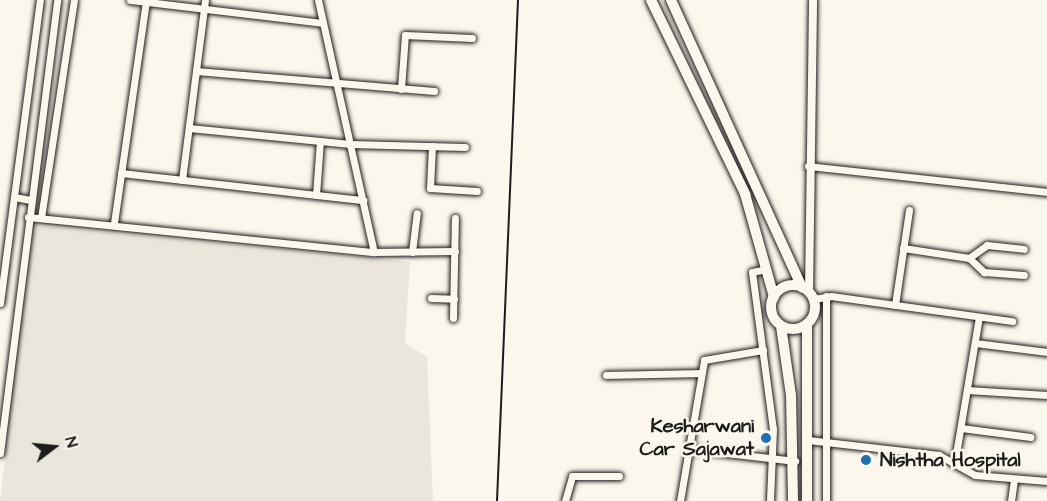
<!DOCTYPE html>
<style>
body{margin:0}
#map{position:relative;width:1047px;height:501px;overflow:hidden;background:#fbf7ec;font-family:"Architects Daughter",sans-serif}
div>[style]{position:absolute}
.built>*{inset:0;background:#eae6dc}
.roads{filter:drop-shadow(0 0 2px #1c1c1c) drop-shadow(0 0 2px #1c1c1c)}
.minor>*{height:7px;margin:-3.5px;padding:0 3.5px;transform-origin:3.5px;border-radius:3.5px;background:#fbf7ec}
.tertiary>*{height:8px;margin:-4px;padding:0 4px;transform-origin:4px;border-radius:4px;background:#fbf7ec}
.trunk>*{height:10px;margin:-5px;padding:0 5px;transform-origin:5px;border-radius:5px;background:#fbf7ec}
.trunk>.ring{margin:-5px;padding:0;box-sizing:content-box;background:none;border:10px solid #fbf7ec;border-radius:50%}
.rail>*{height:2px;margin:-1px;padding:0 1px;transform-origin:1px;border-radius:1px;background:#1c1c1c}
.dots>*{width:16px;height:16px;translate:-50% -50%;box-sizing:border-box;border:3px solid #fbf7ec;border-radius:50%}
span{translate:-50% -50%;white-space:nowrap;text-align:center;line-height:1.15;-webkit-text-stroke:5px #fbf7ec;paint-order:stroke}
.poi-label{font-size:20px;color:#1c1c1c;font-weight:700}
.right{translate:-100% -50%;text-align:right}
.left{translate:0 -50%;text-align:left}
.north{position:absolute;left:24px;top:417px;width:60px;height:60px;-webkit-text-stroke:4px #fbf7ec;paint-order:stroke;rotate:74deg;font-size:16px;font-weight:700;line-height:24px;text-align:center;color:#1c1c1c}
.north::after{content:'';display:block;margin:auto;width:21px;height:27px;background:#1c1c1c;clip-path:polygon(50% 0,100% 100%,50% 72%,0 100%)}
</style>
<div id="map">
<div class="built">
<i style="clip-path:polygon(31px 225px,410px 262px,405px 343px,427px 357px,433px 501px,0 501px)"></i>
</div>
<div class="roads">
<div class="minor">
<i style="left:130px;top:0;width:194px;rotate:6.8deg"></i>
<i style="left:318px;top:0;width:258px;rotate:77.5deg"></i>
<i style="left:196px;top:71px;width:239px;rotate:4.8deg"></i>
<i style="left:401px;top:89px;width:54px;rotate:-85.8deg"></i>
<i style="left:405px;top:35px;width:67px;rotate:2.6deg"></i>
<i style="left:189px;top:128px;width:162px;rotate:5.7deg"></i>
<i style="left:350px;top:144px;width:115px;rotate:1.5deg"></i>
<i style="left:432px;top:146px;width:42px;rotate:92.7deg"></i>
<i style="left:430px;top:188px;width:47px;rotate:3.7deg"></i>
<i style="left:808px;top:166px;width:240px;rotate:6.2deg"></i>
<i style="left:121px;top:173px;width:244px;rotate:6.4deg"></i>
<i style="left:182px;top:180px;width:181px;rotate:-82.7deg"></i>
<i style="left:316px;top:195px;width:54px;rotate:-85.8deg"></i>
<i style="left:14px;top:197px;width:17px;rotate:10deg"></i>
<i style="left:28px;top:217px;width:348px;rotate:5.8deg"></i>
<i style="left:374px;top:252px;width:81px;rotate:-0.7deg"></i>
<i style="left:41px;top:218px;width:220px;rotate:-81.4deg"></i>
<i style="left:114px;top:223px;width:225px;rotate:-81.8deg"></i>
<i style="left:903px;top:248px;width:67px;rotate:8.6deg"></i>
<i style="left:969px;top:258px;width:21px;rotate:43deg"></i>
<i style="left:984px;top:272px;width:40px;rotate:4.3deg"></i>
<i style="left:412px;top:252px;width:39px;rotate:-83deg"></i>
<i style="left:969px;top:258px;width:22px;rotate:-36deg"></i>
<i style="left:987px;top:245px;width:37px;rotate:6deg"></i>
<i style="left:767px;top:269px;width:15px;rotate:169deg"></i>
<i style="left:752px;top:272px;width:158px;rotate:82.4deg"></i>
<i style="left:773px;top:429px;width:72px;rotate:92.4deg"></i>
<i style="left:431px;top:298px;width:23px;rotate:2deg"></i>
<i style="left:813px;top:299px;width:18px;rotate:-9deg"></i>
<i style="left:831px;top:296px;width:183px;rotate:7.9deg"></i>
<i style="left:0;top:303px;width:306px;rotate:-82.5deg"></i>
<i style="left:895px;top:305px;width:96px;rotate:-81.6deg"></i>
<i style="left:453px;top:318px;width:100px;rotate:-88.9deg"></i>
<i style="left:975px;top:343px;width:73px;rotate:7.1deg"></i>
<i style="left:606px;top:375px;width:95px;rotate:-1.2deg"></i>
<i style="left:967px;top:390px;width:80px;rotate:3.6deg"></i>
<i style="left:961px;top:428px;width:70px;rotate:7.4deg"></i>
<i style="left:808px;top:440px;width:132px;rotate:6.5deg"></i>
<i style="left:939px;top:455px;width:41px;rotate:29.1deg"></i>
<i style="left:975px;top:475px;width:72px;rotate:4.8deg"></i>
<i style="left:692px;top:449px;width:104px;rotate:6.6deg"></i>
<i style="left:0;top:453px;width:457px;rotate:-82.8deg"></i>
<i style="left:955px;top:460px;width:145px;rotate:-80.5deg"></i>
<i style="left:565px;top:501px;width:26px;rotate:-74deg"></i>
<i style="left:572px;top:476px;width:47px"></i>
<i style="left:680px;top:501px;width:143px;rotate:-80.3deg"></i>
<i style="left:704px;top:360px;width:60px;rotate:-9.6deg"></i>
<i style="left:826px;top:501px;width:205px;rotate:-90deg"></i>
<i style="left:1011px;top:501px;width:22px;rotate:-82deg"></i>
</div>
<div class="tertiary">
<i style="left:809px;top:292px;width:292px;rotate:-89.2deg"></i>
</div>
<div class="trunk">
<i style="left:651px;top:0;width:216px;rotate:64.1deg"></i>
<i style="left:745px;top:194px;width:107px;rotate:74.3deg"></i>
<i style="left:671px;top:0;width:316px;rotate:65.5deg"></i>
<i class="ring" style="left:771px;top:285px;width:34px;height:34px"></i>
<i style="left:781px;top:326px;width:70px;rotate:81.8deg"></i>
<i style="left:791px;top:395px;width:106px;rotate:88.9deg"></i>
<i style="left:807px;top:501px;width:177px;rotate:-90deg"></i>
</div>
</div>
<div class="rail">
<i style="left:497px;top:501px;width:501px;rotate:-87.6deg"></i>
</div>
<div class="dots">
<i style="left:766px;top:438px;background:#1f6fb2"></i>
<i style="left:866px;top:460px;background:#1f6fb2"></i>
</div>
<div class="poi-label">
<span class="right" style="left:754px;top:438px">Kesharwani<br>Car Sajawat</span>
<span class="left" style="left:880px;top:460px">Nishtha Hospital</span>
</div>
<div class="north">N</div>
</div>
